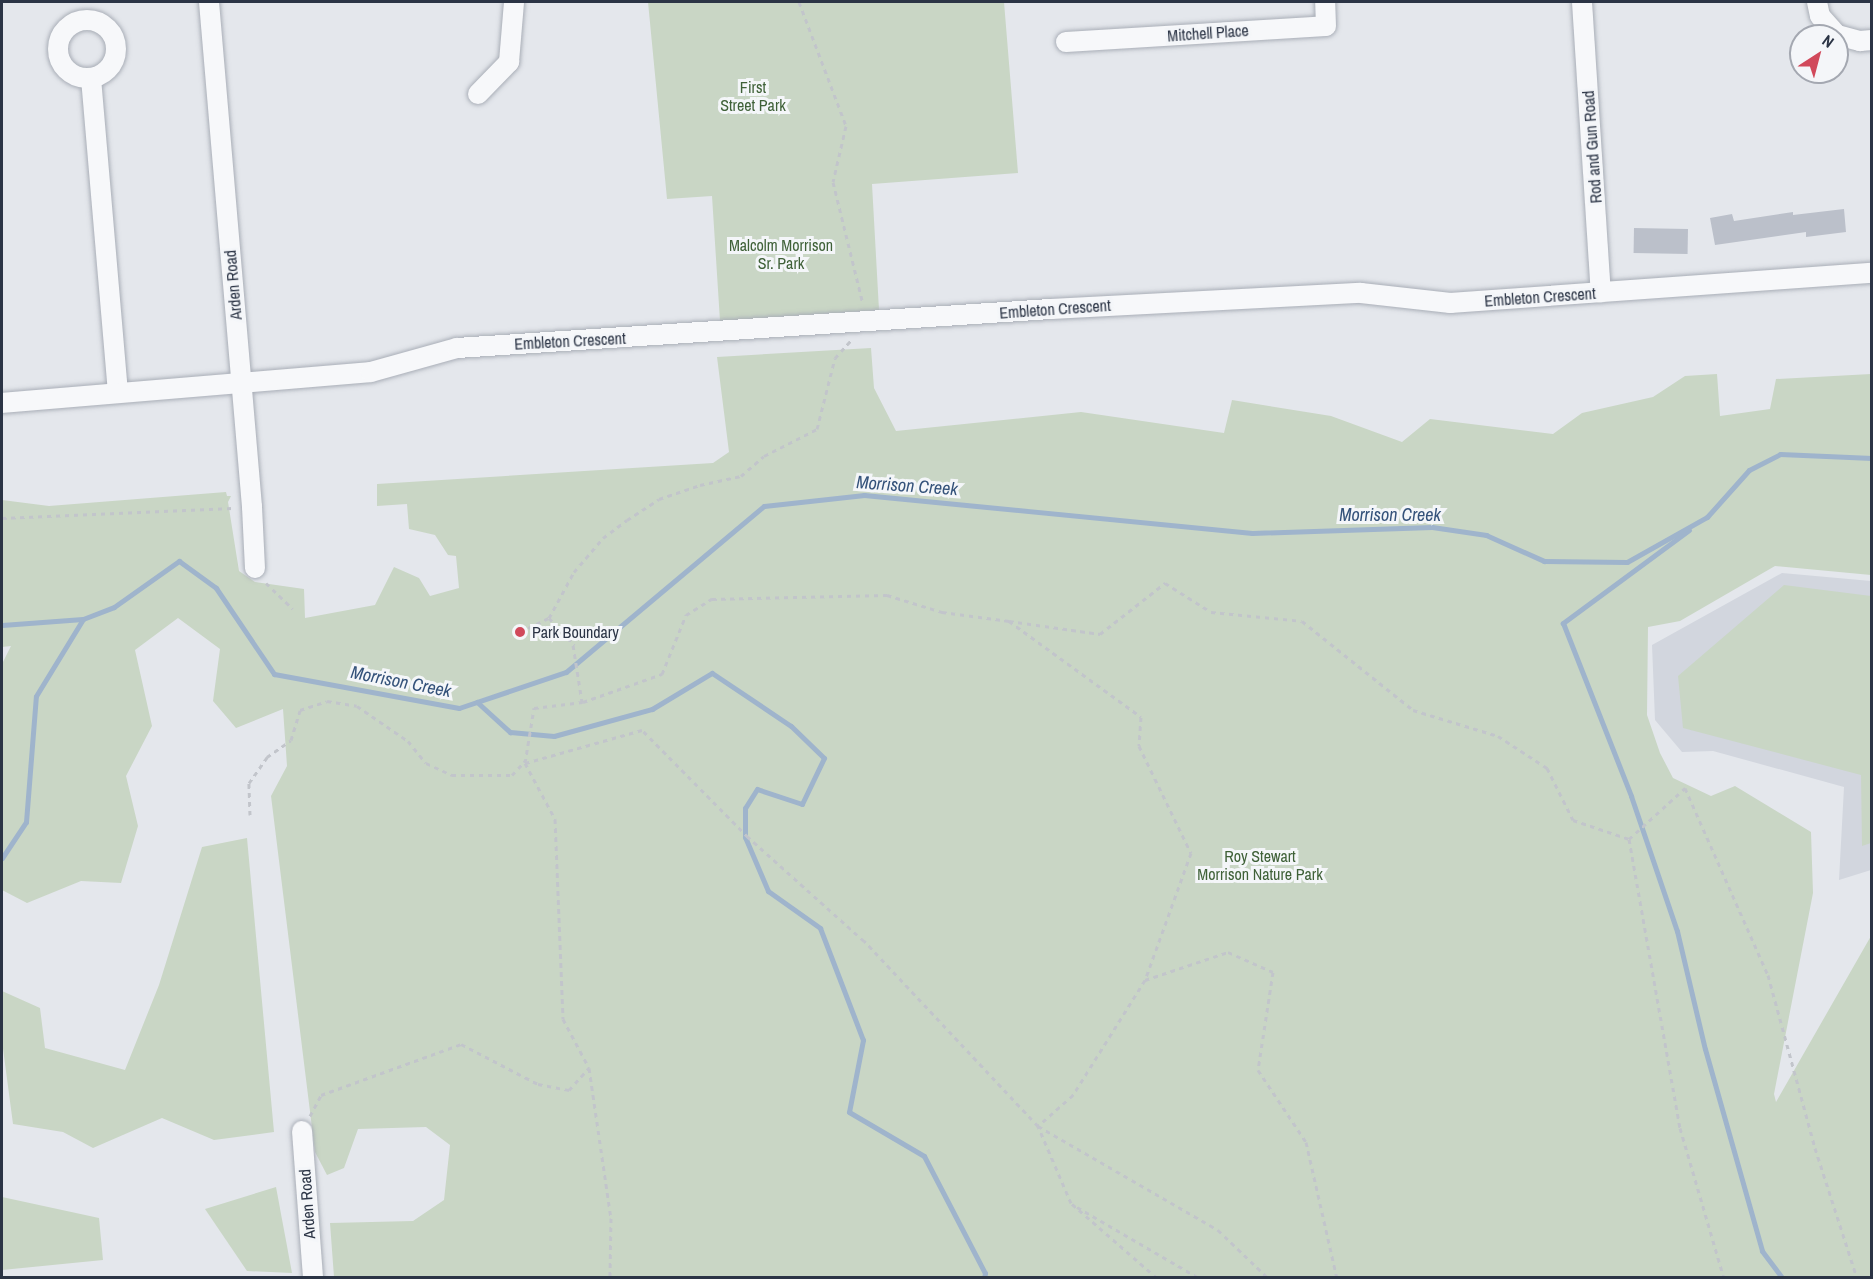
<!DOCTYPE html>
<style>
body{margin:0}
#map{position:relative;width:1873px;height:1279px;overflow:hidden;background:#e4e7ec;font-family:"Archivo Narrow",sans-serif}
div>[style]{position:absolute}
.built>*{inset:0;background:#d2d6de}
.green>*{inset:0;background:#c9d6c5}
.stream>*{height:5px;margin:-2.5px;padding:0 2.5px;transform-origin:2.5px;border-radius:2.5px;background:#9fb4cc}
.building>*{inset:0;background:#bbc0ca;transform-origin:0 0}
.path>*{height:3px;margin-top:-1.5px;transform-origin:0;background:repeating-linear-gradient(90deg,#c2c5cb 0 4.5px,transparent 0 9px)}
.roads{filter:drop-shadow(0 0 2px #a9aeb7) drop-shadow(0 0 2px #a9aeb7)}
.minor>*{height:20px;margin:-10px;padding:0 10px;transform-origin:10px;border-radius:10px;background:#f7f8fa}
.minor>.ring{margin:-10px;padding:0;box-sizing:content-box;background:none;border:20px solid #f7f8fa;border-radius:50%}
.dots>*{width:16px;height:16px;translate:-50% -50%;box-sizing:border-box;border:3px solid #f4f6f9;border-radius:50%}
span{translate:-50% -50%;white-space:nowrap;text-align:center;line-height:1.15;-webkit-text-stroke:6px #f4f6f9;paint-order:stroke}
.street-label{font-size:16px;color:#2b3445}
.park-label{font-size:16px;color:#3f6138}
.poi-label{font-size:16px;color:#2b3445}
.left{translate:0 -50%;text-align:left}
.water-label{font-size:18px;color:#34527a;font-style:italic}
.frame{position:absolute;inset:0;border:3px solid #2b3445;pointer-events:none}
.north{position:absolute;left:1789px;top:24px;width:60px;height:60px;box-sizing:border-box;background:#f4f6f9;border:2px solid #a4a8b1;border-radius:50%;rotate:36deg;font-size:16px;font-weight:700;line-height:24px;text-align:center;color:#2b3445}
.north::after{content:'';display:block;margin:auto;width:21px;height:27px;background:#d1495b;clip-path:polygon(50% 0,100% 100%,50% 72%,0 100%)}
</style>
<div id="map">
<div class="built">
<i style="clip-path:polygon(1782px 573px,1871px 581px,1871px 870px,1839px 880px,1844px 787px,1713px 751px,1682px 752px,1655px 720px,1652px 645px)"></i>
</div>
<div class="green">
<i style="clip-path:polygon(648px 2px,1004px 2px,1018px 173px,872px 184px,879px 310px,720px 321px,712px 196px,667px 199px)"></i>
<i style="clip-path:polygon(871px 348px,874px 388px,896px 431px,1081px 412px,1224px 433px,1232px 400px,1331px 416px,1402px 442px,1430px 419px,1553px 434px,1582px 413px,1653px 397px,1685px 376px,1717px 374px,1720px 416px,1770px 409px,1776px 379px,1871px 374px,1871px 575px,1775px 566px,1680px 621px,1648px 627px,1647px 715px,1660px 753px,1673px 778px,1711px 796px,1735px 786px,1811px 832px,1813px 893px,1774px 1094px,1776px 1102px,1871px 936px,1871px 1277px,334px 1277px,330px 1223px,413px 1221px,444px 1200px,450px 1145px,426px 1127px,358px 1129px,344px 1168px,327px 1175px,315px 1152px,271px 796px,287px 766px,283px 709px,236px 728px,213px 701px,220px 649px,178px 618px,135px 650px,152px 726px,126px 776px,138px 826px,121px 883px,81px 881px,27px 903px,2px 890px,2px 664px,11px 646px,2px 647px,2px 500px,49px 506px,226px 492px,227px 496px,231px 496px,228px 502px,239px 571px,255px 582px,304px 589px,305px 618px,375px 605px,394px 567px,419px 578px,430px 596px,459px 588px,456px 556px,448px 555px,435px 535px,409px 529px,407px 504px,377px 506px,377px 484px,713px 463px,729px 452px,717px 357px)"></i>
<i style="clip-path:polygon(1784px 585px,1871px 596px,1871px 843px,1862px 846px,1861px 775px,1683px 728px,1678px 676px)"></i>
<i style="clip-path:polygon(247px 838px,274px 1132px,214px 1140px,162px 1118px,93px 1148px,63px 1132px,13px 1124px,2px 1041px,2px 991px,40px 1008px,45px 1048px,125px 1070px,159px 985px,202px 847px)"></i>
<i style="clip-path:polygon(276px 1187px,292px 1273px,247px 1271px,205px 1209px)"></i>
<i style="clip-path:polygon(2px 1197px,99px 1218px,103px 1260px,2px 1270px)"></i>
</div>
<div class="stream">
<i style="left:1689px;top:530px;width:157px;rotate:143.6deg"></i>
<i style="left:1563px;top:623px;width:186px;rotate:68.5deg"></i>
<i style="left:1631px;top:796px;width:143px;rotate:71.2deg"></i>
<i style="left:1677px;top:931px;width:121px;rotate:76.7deg"></i>
<i style="left:1705px;top:1049px;width:210px;rotate:74.2deg"></i>
<i style="left:1762px;top:1251px;width:34px;rotate:53deg"></i>
<i style="left:2px;top:625px;width:81px;rotate:-4.2deg"></i>
<i style="left:83px;top:619px;width:33px;rotate:-21deg"></i>
<i style="left:114px;top:607px;width:80px;rotate:-35.3deg"></i>
<i style="left:179px;top:561px;width:46px;rotate:36.1deg"></i>
<i style="left:216px;top:588px;width:104px;rotate:56deg"></i>
<i style="left:274px;top:674px;width:188px;rotate:10.4deg"></i>
<i style="left:459px;top:708px;width:113px;rotate:-18.6deg"></i>
<i style="left:566px;top:672px;width:258px;rotate:-40deg"></i>
<i style="left:764px;top:506px;width:101px;rotate:-6.3deg"></i>
<i style="left:864px;top:495px;width:390px;rotate:5.6deg"></i>
<i style="left:1252px;top:533px;width:180px;rotate:-1.9deg"></i>
<i style="left:1432px;top:527px;width:55px;rotate:8.4deg"></i>
<i style="left:1486px;top:535px;width:64px;rotate:24.1deg"></i>
<i style="left:1544px;top:561px;width:83px;rotate:0.7deg"></i>
<i style="left:1627px;top:562px;width:92px;rotate:-29.4deg"></i>
<i style="left:1707px;top:517px;width:63px;rotate:-48.2deg"></i>
<i style="left:1749px;top:470px;width:35px;rotate:-27deg"></i>
<i style="left:1780px;top:454px;width:92px;rotate:2.5deg"></i>
<i style="left:477px;top:702px;width:45px;rotate:42.3deg"></i>
<i style="left:510px;top:732px;width:44px;rotate:5.2deg"></i>
<i style="left:554px;top:736px;width:102px;rotate:-15.4deg"></i>
<i style="left:652px;top:709px;width:70px;rotate:-31deg"></i>
<i style="left:712px;top:673px;width:95px;rotate:33.9deg"></i>
<i style="left:791px;top:726px;width:46px;rotate:44.1deg"></i>
<i style="left:824px;top:758px;width:51px;rotate:115.6deg"></i>
<i style="left:802px;top:804px;width:47px;rotate:-161.6deg"></i>
<i style="left:757px;top:789px;width:22px;rotate:122deg"></i>
<i style="left:745px;top:808px;width:29px;rotate:90deg"></i>
<i style="left:745px;top:837px;width:59px;rotate:66.9deg"></i>
<i style="left:768px;top:891px;width:64px;rotate:35.4deg"></i>
<i style="left:820px;top:928px;width:120px;rotate:69deg"></i>
<i style="left:863px;top:1040px;width:73px;rotate:101deg"></i>
<i style="left:849px;top:1112px;width:87px;rotate:30.4deg"></i>
<i style="left:924px;top:1156px;width:132px;rotate:62.5deg"></i>
<i style="left:985px;top:1273px;width:5px;rotate:101deg"></i>
<i style="left:2px;top:858px;width:43px;rotate:-56.3deg"></i>
<i style="left:26px;top:822px;width:126px;rotate:-85.5deg"></i>
<i style="left:36px;top:696px;width:90px;rotate:-58.6deg"></i>
</div>
<div class="building">
<i style="clip-path:polygon(1844px 209px,1846px 232px,1806px 237px,1806px 232px,1715px 245px,1710px 218px,1732px 214px,1734px 221px,1793px 212px,1793px 215px)"></i>
<i style="left:1634px;top:228px;width:54px;height:25px;rotate:1deg"></i>
</div>
<div class="path">
<i style="left:799px;top:2px;width:133px;rotate:69.2deg"></i>
<i style="left:846px;top:126px;width:57px;rotate:103.1deg"></i>
<i style="left:833px;top:182px;width:126px;rotate:76.2deg"></i>
<i style="left:2px;top:518px;width:231px;rotate:-2.5deg"></i>
<i style="left:266px;top:583px;width:37px;rotate:44deg"></i>
<i style="left:549px;top:618px;width:37px;rotate:47deg"></i>
<i style="left:1009px;top:621px;width:163px;rotate:36deg"></i>
<i style="left:1141px;top:717px;width:29px;rotate:94deg"></i>
<i style="left:1139px;top:746px;width:119px;rotate:64.1deg"></i>
<i style="left:1191px;top:853px;width:135px;rotate:109.9deg"></i>
<i style="left:1145px;top:980px;width:136px;rotate:122.1deg"></i>
<i style="left:1073px;top:1095px;width:47px;rotate:138.5deg"></i>
<i style="left:1038px;top:1126px;width:254px;rotate:-133.2deg"></i>
<i style="left:864px;top:941px;width:156px;rotate:-138.1deg"></i>
<i style="left:748px;top:837px;width:151px;rotate:-134.7deg"></i>
<i style="left:642px;top:730px;width:122px;rotate:164.2deg"></i>
<i style="left:525px;top:763px;width:56px;rotate:-80.7deg"></i>
<i style="left:534px;top:708px;width:49px;rotate:-7deg"></i>
<i style="left:583px;top:702px;width:84px;rotate:-19.5deg"></i>
<i style="left:662px;top:674px;width:64px;rotate:-67.9deg"></i>
<i style="left:686px;top:615px;width:31px;rotate:-32deg"></i>
<i style="left:712px;top:599px;width:175px;rotate:-1.3deg"></i>
<i style="left:887px;top:595px;width:58px;rotate:17.2deg"></i>
<i style="left:942px;top:612px;width:68px;rotate:7.7deg"></i>
<i style="left:1009px;top:621px;width:92px;rotate:8.1deg"></i>
<i style="left:1100px;top:634px;width:83px;rotate:-38.1deg"></i>
<i style="left:1165px;top:583px;width:54px;rotate:32.2deg"></i>
<i style="left:1211px;top:612px;width:91px;rotate:5.6deg"></i>
<i style="left:1302px;top:621px;width:142px;rotate:38.7deg"></i>
<i style="left:1413px;top:710px;width:89px;rotate:17deg"></i>
<i style="left:1498px;top:736px;width:59px;rotate:33.1deg"></i>
<i style="left:1547px;top:768px;width:58px;rotate:63.4deg"></i>
<i style="left:1573px;top:820px;width:59px;rotate:18.7deg"></i>
<i style="left:520px;top:632px;width:32px;rotate:-26deg"></i>
<i style="left:549px;top:618px;width:52px;rotate:-61.5deg"></i>
<i style="left:574px;top:572px;width:45px;rotate:-49.5deg"></i>
<i style="left:603px;top:538px;width:30px;rotate:-37deg"></i>
<i style="left:627px;top:520px;width:38px;rotate:-33deg"></i>
<i style="left:659px;top:499px;width:43px;rotate:-18.9deg"></i>
<i style="left:700px;top:485px;width:42px;rotate:-12.4deg"></i>
<i style="left:741px;top:476px;width:30px;rotate:-41deg"></i>
<i style="left:764px;top:456px;width:59px;rotate:-27deg"></i>
<i style="left:817px;top:429px;width:73px;rotate:-75.8deg"></i>
<i style="left:835px;top:358px;width:24px;rotate:-48deg"></i>
<i style="left:573px;top:645px;width:58px;rotate:81deg"></i>
<i style="left:525px;top:763px;width:64px;rotate:61.8deg"></i>
<i style="left:555px;top:819px;width:200px;rotate:87.7deg"></i>
<i style="left:563px;top:1019px;width:55px;rotate:62deg"></i>
<i style="left:250px;top:815px;width:32px;rotate:-92deg"></i>
<i style="left:249px;top:783px;width:32px;rotate:-55deg"></i>
<i style="left:267px;top:757px;width:29px;rotate:-35deg"></i>
<i style="left:291px;top:740px;width:31px;rotate:-73deg"></i>
<i style="left:300px;top:710px;width:28px;rotate:-18deg"></i>
<i style="left:327px;top:701px;width:30px;rotate:9deg"></i>
<i style="left:357px;top:706px;width:62px;rotate:34.5deg"></i>
<i style="left:408px;top:741px;width:28px;rotate:51deg"></i>
<i style="left:426px;top:763px;width:29px;rotate:25deg"></i>
<i style="left:452px;top:775px;width:60px"></i>
<i style="left:512px;top:775px;width:19px;rotate:-47deg"></i>
<i style="left:1629px;top:839px;width:76px;rotate:-42.3deg"></i>
<i style="left:1685px;top:788px;width:205px;rotate:66.1deg"></i>
<i style="left:1768px;top:975px;width:179px;rotate:74.8deg"></i>
<i style="left:1815px;top:1148px;width:137px;rotate:72.1deg"></i>
<i style="left:1629px;top:839px;width:293px;rotate:80deg"></i>
<i style="left:1680px;top:1128px;width:156px;rotate:73.7deg"></i>
<i style="left:1145px;top:980px;width:88px;rotate:-18.6deg"></i>
<i style="left:1228px;top:952px;width:49px;rotate:24deg"></i>
<i style="left:1273px;top:972px;width:99px;rotate:98.7deg"></i>
<i style="left:1258px;top:1070px;width:87px;rotate:56.3deg"></i>
<i style="left:1306px;top:1142px;width:139px;rotate:77.2deg"></i>
<i style="left:310px;top:1116px;width:24px;rotate:-62deg"></i>
<i style="left:321px;top:1095px;width:149px;rotate:-20deg"></i>
<i style="left:461px;top:1044px;width:87px;rotate:27.5deg"></i>
<i style="left:538px;top:1084px;width:32px;rotate:11deg"></i>
<i style="left:569px;top:1090px;width:30px;rotate:-48deg"></i>
<i style="left:589px;top:1068px;width:152px;rotate:81.7deg"></i>
<i style="left:611px;top:1218px;width:60px;rotate:91deg"></i>
<i style="left:1077px;top:1207px;width:141px;rotate:30.2deg"></i>
<i style="left:1157px;top:1278px;width:114px;rotate:-138.9deg"></i>
<i style="left:1071px;top:1203px;width:84px;rotate:-113.2deg"></i>
<i style="left:1038px;top:1126px;width:208px;rotate:30deg"></i>
<i style="left:1218px;top:1230px;width:69px;rotate:43.8deg"></i>
</div>
<div class="roads">
<div class="minor">
<i style="left:209px;top:2px;width:507px;rotate:85.13deg"></i>
<i style="left:252px;top:507px;width:61px;rotate:87.2deg"></i>
<i style="left:1582px;top:2px;width:291px;rotate:86.3deg"></i>
<i style="left:1817px;top:2px;width:14px;rotate:78deg"></i>
<i style="left:1820px;top:16px;width:25px;rotate:48deg"></i>
<i style="left:1837px;top:35px;width:24px;rotate:15deg"></i>
<i style="left:1860px;top:41px;width:12px;rotate:-5deg"></i>
<i class="ring" style="left:58px;top:20px;width:38px;height:38px"></i>
<i style="left:1066px;top:42px;width:260px;rotate:-3.5deg"></i>
<i style="left:1326px;top:26px;width:24px;rotate:-92deg"></i>
<i style="left:91px;top:78px;width:316px;rotate:85.1deg"></i>
<i style="left:478px;top:94px;width:45px;rotate:-45.9deg"></i>
<i style="left:509px;top:62px;width:60px;rotate:-85.2deg"></i>
<i style="left:2px;top:403px;width:370px;rotate:-4.8deg"></i>
<i style="left:371px;top:372px;width:89px;rotate:-15.6deg"></i>
<i style="left:457px;top:348px;width:595px;rotate:-3.76deg"></i>
<i style="left:1051px;top:309px;width:310px;rotate:-3deg"></i>
<i style="left:1361px;top:293px;width:90px;rotate:6.4deg"></i>
<i style="left:1450px;top:303px;width:423px;rotate:-4.1deg"></i>
<i style="left:302px;top:1131px;width:147px;rotate:85.7deg"></i>
</div>
</div>
<div class="dots">
<i style="left:520px;top:632px;background:#d1495b"></i>
</div>
<div class="street-label">
<span style="left:1208px;top:33px;rotate:-4deg">Mitchell Place</span>
<span style="left:1592px;top:147px;rotate:-94deg">Rod and Gun Road</span>
<span style="left:233px;top:285px;rotate:-95deg">Arden Road</span>
<span style="left:1540px;top:297px;rotate:-4deg">Embleton Crescent</span>
<span style="left:1055px;top:309px;rotate:-4deg">Embleton Crescent</span>
<span style="left:570px;top:341px;rotate:-3deg">Embleton Crescent</span>
<span style="left:307px;top:1204px;rotate:-94deg">Arden Road</span>
</div>
<div class="park-label">
<span style="left:753px;top:96px">First<br>Street Park</span>
<span style="left:781px;top:254px">Malcolm Morrison<br>Sr. Park</span>
<span style="left:1260px;top:865px">Roy Stewart<br>Morrison Nature Park</span>
</div>
<div class="poi-label">
<span class="left" style="left:532px;top:632px">Park Boundary</span>
</div>
<div class="water-label">
<span style="left:907px;top:486px;rotate:4deg">Morrison Creek</span>
<span style="left:1390px;top:515px">Morrison Creek</span>
<span style="left:401px;top:682px;rotate:11deg">Morrison Creek</span>
</div>
<div class="frame"></div>
<div class="north">N</div>
</div>
